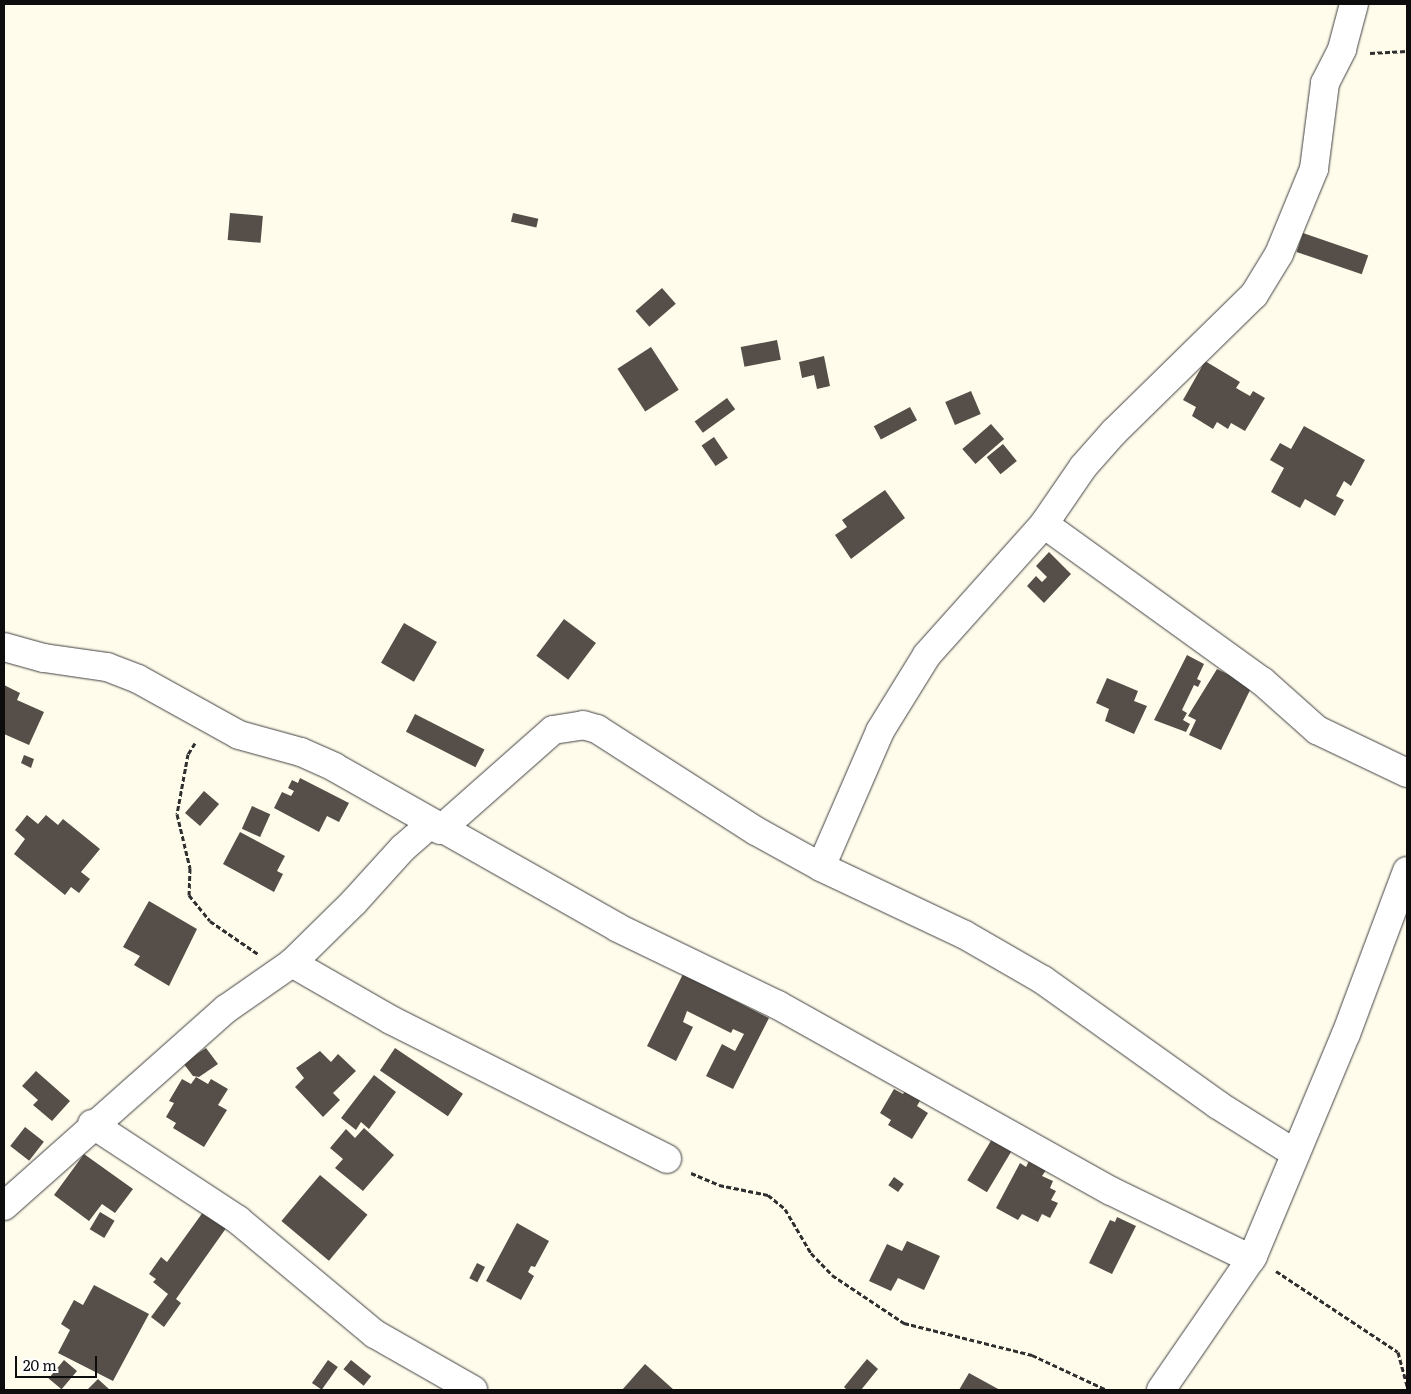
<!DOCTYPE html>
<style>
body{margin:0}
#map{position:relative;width:1411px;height:1394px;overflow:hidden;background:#fffcec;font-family:Literata,serif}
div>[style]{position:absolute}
.building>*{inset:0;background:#564e48;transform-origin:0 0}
.path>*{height:3px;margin-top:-1.5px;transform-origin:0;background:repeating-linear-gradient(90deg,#2f2f2f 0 5px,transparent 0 7.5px)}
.roads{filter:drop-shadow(0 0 1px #404040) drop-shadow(0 0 1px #404040)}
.street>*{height:28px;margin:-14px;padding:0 14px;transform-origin:14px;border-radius:14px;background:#fff}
span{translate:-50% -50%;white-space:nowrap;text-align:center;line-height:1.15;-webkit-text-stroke:5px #fff;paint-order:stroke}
.frame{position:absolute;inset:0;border:5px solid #0d0d0d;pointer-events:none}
.scale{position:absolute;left:15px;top:1356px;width:82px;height:22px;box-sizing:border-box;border:2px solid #0d0d0d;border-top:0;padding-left:6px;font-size:15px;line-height:18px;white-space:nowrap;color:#0d0d0d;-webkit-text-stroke:4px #fff;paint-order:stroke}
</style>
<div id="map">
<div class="building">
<i style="left:230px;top:213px;width:33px;height:27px;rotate:5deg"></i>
<i style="left:513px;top:213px;width:26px;height:9px;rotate:13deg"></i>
<i style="left:1303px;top:233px;width:69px;height:20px;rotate:19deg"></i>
<i style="left:662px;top:288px;width:21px;height:35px;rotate:49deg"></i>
<i style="left:777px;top:340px;width:20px;height:37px;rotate:79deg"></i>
<i style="left:651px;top:347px;width:51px;height:40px;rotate:57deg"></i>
<i style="clip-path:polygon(824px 356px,830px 386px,817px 389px,814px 375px,802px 378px,799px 362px)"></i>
<i style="clip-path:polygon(1205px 361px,1240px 382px,1236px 388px,1250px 396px,1253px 391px,1265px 398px,1245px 431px,1231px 423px,1228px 429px,1217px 422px,1213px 429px,1192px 416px,1196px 407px,1183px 400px)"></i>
<i style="left:971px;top:391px;width:25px;height:28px;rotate:67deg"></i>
<i style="left:727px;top:398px;width:14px;height:40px;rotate:54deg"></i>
<i style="left:910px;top:407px;width:15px;height:41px;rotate:62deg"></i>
<i style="left:991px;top:424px;width:20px;height:38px;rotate:49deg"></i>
<i style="clip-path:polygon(1304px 426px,1365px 460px,1351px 486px,1344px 481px,1336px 496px,1344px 500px,1335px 516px,1305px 499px,1300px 508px,1271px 492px,1284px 468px,1270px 460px,1280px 443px,1291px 449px)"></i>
<i style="left:714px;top:437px;width:25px;height:15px;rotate:56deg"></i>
<i style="left:1003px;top:444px;width:22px;height:21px;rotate:51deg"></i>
<i style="clip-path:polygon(885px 490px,905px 518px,851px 559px,835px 535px,847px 527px,842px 520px)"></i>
<i style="clip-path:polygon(1049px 552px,1071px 574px,1044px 603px,1027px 586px,1036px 576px,1042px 582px,1047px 577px,1036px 566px)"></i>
<i style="left:564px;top:619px;width:40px;height:46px;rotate:37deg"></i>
<i style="left:404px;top:623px;width:38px;height:46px;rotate:30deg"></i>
<i style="clip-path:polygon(1187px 655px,1204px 664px,1197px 679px,1201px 681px,1198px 687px,1194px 685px,1182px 710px,1187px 713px,1183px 720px,1190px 724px,1186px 732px,1154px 720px)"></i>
<i style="clip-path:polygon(1217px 669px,1252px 686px,1221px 750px,1189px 735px,1196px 720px,1188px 716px)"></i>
<i style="clip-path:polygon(1107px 678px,1138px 691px,1134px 701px,1147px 706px,1134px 734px,1105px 721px,1109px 709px,1096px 703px)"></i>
<i style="clip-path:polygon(4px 685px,20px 693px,17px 700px,44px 712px,29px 745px,4px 734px)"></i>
<i style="left:415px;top:714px;width:78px;height:20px;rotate:27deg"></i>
<i style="clip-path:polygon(24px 755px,34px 759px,31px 768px,21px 763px)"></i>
<i style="clip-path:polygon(300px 778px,349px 803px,339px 822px,327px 816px,319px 832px,274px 808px,282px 792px,291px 796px,294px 791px,288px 788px,292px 780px,298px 783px)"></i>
<i style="left:204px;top:791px;width:20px;height:29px;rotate:41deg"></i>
<i style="left:252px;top:806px;width:20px;height:25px;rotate:24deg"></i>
<i style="clip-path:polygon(27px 815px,38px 824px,46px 815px,58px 825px,63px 819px,100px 849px,81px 872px,90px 879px,79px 893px,71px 887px,65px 895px,14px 854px,25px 839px,15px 830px)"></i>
<i style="clip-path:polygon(240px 832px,285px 856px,277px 871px,283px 874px,274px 892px,223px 864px)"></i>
<i style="clip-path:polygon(149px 901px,197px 929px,169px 986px,134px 965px,140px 956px,123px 947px)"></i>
<i style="clip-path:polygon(683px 974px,769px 1018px,733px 1089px,706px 1076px,722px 1044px,735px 1051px,744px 1034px,733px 1029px,731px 1033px,687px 1011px,683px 1022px,693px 1027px,676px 1061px,647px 1046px)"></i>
<i style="clip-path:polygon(206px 1048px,218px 1064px,199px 1077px,193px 1076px,183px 1063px)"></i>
<i style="left:395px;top:1048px;width:82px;height:27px;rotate:34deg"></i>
<i style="clip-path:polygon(320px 1051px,331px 1062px,338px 1054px,356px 1071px,333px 1093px,340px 1100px,323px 1117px,295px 1087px,304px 1078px,296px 1068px)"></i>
<i style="clip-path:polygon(36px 1071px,70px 1101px,52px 1121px,33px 1105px,38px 1100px,22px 1086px)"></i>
<i style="clip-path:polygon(374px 1075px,396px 1092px,369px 1129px,361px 1122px,356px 1130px,341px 1118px)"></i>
<i style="clip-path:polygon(196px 1077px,208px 1084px,211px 1079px,228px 1089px,218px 1105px,227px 1110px,204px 1147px,173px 1128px,176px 1123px,166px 1117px,174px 1103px,169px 1101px,182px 1079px,191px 1084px)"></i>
<i style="clip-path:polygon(909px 1086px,923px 1095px,917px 1106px,928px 1113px,912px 1139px,888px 1125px,891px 1120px,880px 1113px,894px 1089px,903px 1094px)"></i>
<i style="left:25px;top:1127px;width:24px;height:24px;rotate:38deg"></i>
<i style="clip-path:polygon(364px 1128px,394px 1155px,363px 1191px,335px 1168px,343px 1159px,330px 1148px,346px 1129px,355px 1138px)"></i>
<i style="left:995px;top:1134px;width:23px;height:54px;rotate:31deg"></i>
<i style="clip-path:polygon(84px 1154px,133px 1189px,115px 1213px,102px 1204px,89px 1221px,54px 1195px)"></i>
<i style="clip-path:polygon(1029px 1161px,1046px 1170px,1042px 1176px,1053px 1181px,1050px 1188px,1056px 1191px,1051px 1200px,1058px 1203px,1050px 1218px,1042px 1214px,1038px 1222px,1022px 1214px,1018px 1220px,996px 1208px,1020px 1163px,1026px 1167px)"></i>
<i style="left:320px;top:1175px;width:62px;height:60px;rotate:40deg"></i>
<i style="left:894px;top:1177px;width:12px;height:10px;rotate:35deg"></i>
<i style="clip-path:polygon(206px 1208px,229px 1224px,176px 1299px,181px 1303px,164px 1327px,151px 1317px,168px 1294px,153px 1282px,156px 1279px,149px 1274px,161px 1257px,167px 1262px)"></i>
<i style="left:100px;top:1212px;width:17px;height:20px;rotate:31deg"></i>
<i style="clip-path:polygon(1117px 1217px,1136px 1226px,1112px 1274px,1089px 1263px,1110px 1220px,1115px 1222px)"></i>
<i style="clip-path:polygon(517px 1223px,549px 1241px,535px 1267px,531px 1266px,528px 1272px,534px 1276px,521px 1300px,486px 1281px)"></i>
<i style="clip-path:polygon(907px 1241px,940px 1256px,924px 1290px,898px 1278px,891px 1291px,869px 1281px,887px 1244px,902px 1251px)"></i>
<i style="left:477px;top:1263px;width:9px;height:17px;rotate:27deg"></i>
<i style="clip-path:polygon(94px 1285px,149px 1314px,113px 1381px,58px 1353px,70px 1330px,61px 1324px,74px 1300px,83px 1305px)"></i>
<i style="clip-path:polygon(867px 1359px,878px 1369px,861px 1390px,847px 1390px,844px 1387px)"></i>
<i style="left:64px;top:1360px;width:17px;height:24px;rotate:40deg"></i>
<i style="left:328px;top:1360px;width:12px;height:28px;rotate:35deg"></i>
<i style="left:351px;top:1360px;width:26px;height:12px;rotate:39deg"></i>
<i style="clip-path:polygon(645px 1364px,674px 1390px,622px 1390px)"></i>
<i style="clip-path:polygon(969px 1373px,1000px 1390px,959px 1390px)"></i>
<i style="clip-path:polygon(98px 1379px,110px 1390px,87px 1390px)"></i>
</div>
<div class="path">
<i style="left:1370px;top:53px;width:37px;rotate:-3deg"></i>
<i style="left:195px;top:743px;width:13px;rotate:122deg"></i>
<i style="left:188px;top:754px;width:61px;rotate:100.4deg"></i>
<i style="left:177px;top:814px;width:56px;rotate:76.5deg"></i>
<i style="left:190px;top:868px;width:27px;rotate:92deg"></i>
<i style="left:189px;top:895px;width:33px;rotate:51deg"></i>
<i style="left:210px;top:921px;width:58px;rotate:34.5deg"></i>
<i style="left:691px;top:1173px;width:30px;rotate:23deg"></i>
<i style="left:719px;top:1185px;width:50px;rotate:11.5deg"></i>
<i style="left:768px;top:1195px;width:22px;rotate:39deg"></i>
<i style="left:785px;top:1209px;width:51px;rotate:59.4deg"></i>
<i style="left:811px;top:1253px;width:30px;rotate:46deg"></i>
<i style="left:832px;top:1275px;width:87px;rotate:33.7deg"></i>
<i style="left:904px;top:1323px;width:132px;rotate:14deg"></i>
<i style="left:1032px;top:1355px;width:83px;rotate:25deg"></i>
<i style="left:1276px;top:1271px;width:146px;rotate:33.6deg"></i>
<i style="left:1398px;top:1352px;width:35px;rotate:75deg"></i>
</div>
<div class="roads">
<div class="street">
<i style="left:1044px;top:524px;width:269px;rotate:35.8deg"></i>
<i style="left:1262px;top:681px;width:74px;rotate:41.7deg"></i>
<i style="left:1317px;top:730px;width:100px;rotate:25.5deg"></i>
<i style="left:4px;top:647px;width:41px;rotate:15.4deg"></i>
<i style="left:44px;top:658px;width:64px;rotate:8.1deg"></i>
<i style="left:107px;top:667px;width:33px;rotate:21deg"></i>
<i style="left:138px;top:679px;width:115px;rotate:29deg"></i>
<i style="left:239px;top:735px;width:64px;rotate:15.3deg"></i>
<i style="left:301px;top:752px;width:36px;rotate:24deg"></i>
<i style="left:334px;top:767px;width:326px;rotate:29.5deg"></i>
<i style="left:618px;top:928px;width:178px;rotate:25.7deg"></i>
<i style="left:778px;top:1005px;width:381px;rotate:29.2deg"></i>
<i style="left:1111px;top:1191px;width:156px;rotate:25.9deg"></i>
<i style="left:440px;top:830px;width:151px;rotate:-41.5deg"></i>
<i style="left:553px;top:730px;width:30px;rotate:-9deg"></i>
<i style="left:583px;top:725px;width:15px;rotate:16deg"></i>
<i style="left:597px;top:729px;width:189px;rotate:32.7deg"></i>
<i style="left:756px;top:831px;width:74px;rotate:29deg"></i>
<i style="left:821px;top:867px;width:159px;rotate:25.3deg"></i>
<i style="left:965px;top:935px;width:90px;rotate:30deg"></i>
<i style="left:1043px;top:980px;width:215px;rotate:35.5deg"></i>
<i style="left:1218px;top:1105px;width:89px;rotate:32.1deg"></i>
<i style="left:821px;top:867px;width:148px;rotate:-66.5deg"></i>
<i style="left:880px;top:731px;width:89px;rotate:-58.3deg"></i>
<i style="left:927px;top:655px;width:176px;rotate:-48.2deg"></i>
<i style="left:1044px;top:524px;width:69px;rotate:-55.6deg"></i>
<i style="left:1083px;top:467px;width:47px;rotate:-48.5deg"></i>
<i style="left:1114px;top:432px;width:196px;rotate:-44.4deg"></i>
<i style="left:1254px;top:295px;width:48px;rotate:-58.6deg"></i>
<i style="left:1279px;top:254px;width:92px;rotate:-67.6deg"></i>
<i style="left:1314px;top:169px;width:87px;rotate:-82.7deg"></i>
<i style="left:1325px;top:83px;width:38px;rotate:-63deg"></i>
<i style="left:1342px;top:49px;width:47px;rotate:-75.1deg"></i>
<i style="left:292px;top:963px;width:114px;rotate:29.9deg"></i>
<i style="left:391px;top:1020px;width:309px;rotate:26.7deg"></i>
<i style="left:92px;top:1124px;width:175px;rotate:33.3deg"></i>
<i style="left:238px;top:1220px;width:178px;rotate:39.8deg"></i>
<i style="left:375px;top:1334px;width:113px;rotate:29.7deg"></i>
<i style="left:4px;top:1206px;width:297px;rotate:-41.6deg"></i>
<i style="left:226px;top:1009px;width:80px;rotate:-34.9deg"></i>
<i style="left:292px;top:963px;width:87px;rotate:-44.5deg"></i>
<i style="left:354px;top:902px;width:73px;rotate:-47.8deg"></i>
<i style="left:403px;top:848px;width:37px;rotate:-41deg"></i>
<i style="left:1161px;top:1390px;width:163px;rotate:-55.5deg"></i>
<i style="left:1253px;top:1256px;width:241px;rotate:-67.3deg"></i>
<i style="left:1346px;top:1034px;width:174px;rotate:-69.5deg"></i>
</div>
</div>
<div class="frame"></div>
<div class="scale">20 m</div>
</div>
